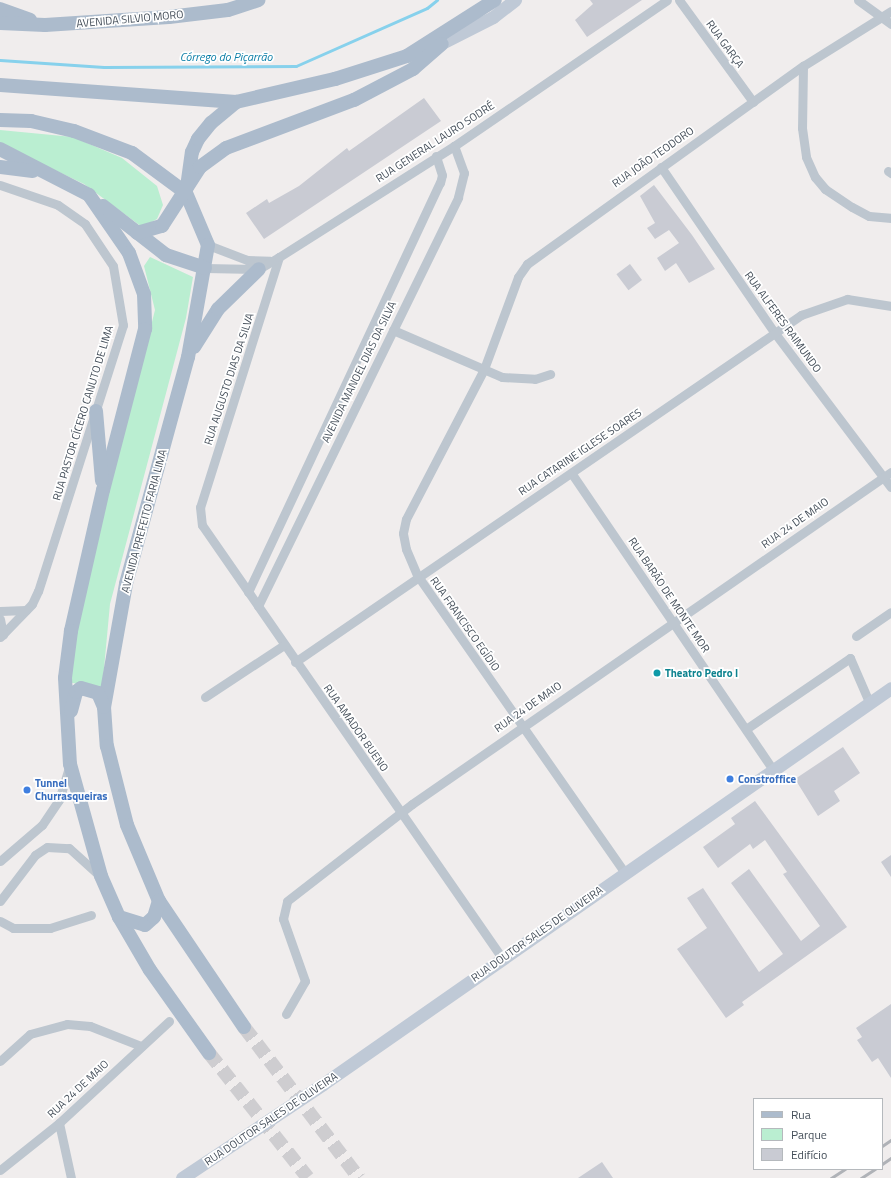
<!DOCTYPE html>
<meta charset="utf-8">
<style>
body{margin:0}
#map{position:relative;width:891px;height:1178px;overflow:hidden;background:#f0eded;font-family:"Titillium Web",sans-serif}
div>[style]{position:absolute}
.green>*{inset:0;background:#baeed1}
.stream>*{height:3px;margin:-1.5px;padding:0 1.5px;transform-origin:1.5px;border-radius:1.5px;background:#87d1ec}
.building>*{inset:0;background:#c9cbd3;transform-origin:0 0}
.primary-tunnel>*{height:14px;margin-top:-7px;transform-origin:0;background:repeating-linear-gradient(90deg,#cecdd0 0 14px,transparent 0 21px)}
.minor>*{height:9px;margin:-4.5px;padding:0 4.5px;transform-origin:4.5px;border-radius:4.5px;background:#bdc6cf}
.secondary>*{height:13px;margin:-6.5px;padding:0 6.5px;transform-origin:6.5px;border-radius:6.5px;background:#bfc9d6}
.primary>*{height:14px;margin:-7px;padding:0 7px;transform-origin:7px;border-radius:7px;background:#acbbcc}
.rail>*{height:3px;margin:-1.5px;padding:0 1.5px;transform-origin:1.5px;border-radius:1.5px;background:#afb2b7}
.dots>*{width:11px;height:11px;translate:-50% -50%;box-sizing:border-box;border:2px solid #fff;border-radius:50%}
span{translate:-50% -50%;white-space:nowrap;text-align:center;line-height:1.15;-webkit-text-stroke:3.5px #fff;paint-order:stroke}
.street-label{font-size:11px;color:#454f5a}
.culture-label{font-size:11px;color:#0d838f;font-weight:700}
.left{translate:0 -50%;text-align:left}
.shop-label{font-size:11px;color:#366cbe;font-weight:700}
.water-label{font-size:12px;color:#0b7ea7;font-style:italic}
.legend{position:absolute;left:753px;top:1098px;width:130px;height:72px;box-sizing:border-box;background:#fff;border:1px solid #b5b9bd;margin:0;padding:5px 7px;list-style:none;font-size:12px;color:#454f5a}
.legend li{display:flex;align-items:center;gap:8px;height:20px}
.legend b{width:20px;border:1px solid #b5b9bd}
</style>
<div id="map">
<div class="green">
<i style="clip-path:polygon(0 130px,73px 137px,122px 158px,157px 186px,163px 205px,157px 219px,142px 227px,84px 184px,0 144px)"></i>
<i style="clip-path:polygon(150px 257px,193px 277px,186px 318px,110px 604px,102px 690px,69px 682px,75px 627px,155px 310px,144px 266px)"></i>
</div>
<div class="stream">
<i style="left:0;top:60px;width:104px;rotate:3.9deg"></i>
<i style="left:104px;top:67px;width:192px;rotate:-0.3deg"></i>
<i style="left:296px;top:66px;width:143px;rotate:-23.9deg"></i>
<i style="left:427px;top:8px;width:13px;rotate:-39deg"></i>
</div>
<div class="building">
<i style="clip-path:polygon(590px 0,642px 0,587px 37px,575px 20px,593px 4px)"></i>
<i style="clip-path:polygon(424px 98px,441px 121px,264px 239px,246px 213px,267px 199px,269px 203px,299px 186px,347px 148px,349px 151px)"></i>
<i style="clip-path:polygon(654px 185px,692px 235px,715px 269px,689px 283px,676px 263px,665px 271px,657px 258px,679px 243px,669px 230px,655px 239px,647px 228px,655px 223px,640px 196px)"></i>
<i style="left:630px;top:264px;width:20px;height:17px;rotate:53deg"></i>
<i style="clip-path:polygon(843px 747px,860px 773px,834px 791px,840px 801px,818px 816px,795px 779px)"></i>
<i style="clip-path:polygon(755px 801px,847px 927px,742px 1002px,744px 1005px,726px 1018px,677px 949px,707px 928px,687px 898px,703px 888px,759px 972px,783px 954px,731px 883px,749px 869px,801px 941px,820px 926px,783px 874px,787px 872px,765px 840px,753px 849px,750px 844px,718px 868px,703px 847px,735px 824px,731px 818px)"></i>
<i style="clip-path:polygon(891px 855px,891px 877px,881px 862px)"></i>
<i style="clip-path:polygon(891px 1004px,891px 1078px,878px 1058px,872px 1062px,857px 1040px,862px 1037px,856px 1028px)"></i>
<i style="clip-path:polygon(602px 1162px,613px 1178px,578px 1178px)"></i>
</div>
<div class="primary-tunnel">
<i style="left:244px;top:1027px;width:190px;rotate:52.7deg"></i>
<i style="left:209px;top:1053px;width:159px;rotate:51.6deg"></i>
</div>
<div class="minor">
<i style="left:679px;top:0;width:126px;rotate:54deg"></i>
<i style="left:858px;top:0;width:41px;rotate:36deg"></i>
<i style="left:803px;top:66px;width:62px;rotate:90.9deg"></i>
<i style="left:802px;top:128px;width:29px;rotate:82deg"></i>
<i style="left:806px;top:157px;width:22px;rotate:66deg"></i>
<i style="left:815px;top:177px;width:16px;rotate:50deg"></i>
<i style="left:825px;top:189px;width:32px;rotate:34deg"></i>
<i style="left:852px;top:207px;width:19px;rotate:28deg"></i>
<i style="left:869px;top:216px;width:22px;rotate:5deg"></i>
<i style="left:661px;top:167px;width:200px;rotate:55.6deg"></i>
<i style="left:774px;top:332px;width:194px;rotate:53deg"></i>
<i style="left:888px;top:171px;width:4px;rotate:34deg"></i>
<i style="left:0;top:185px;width:61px;rotate:19deg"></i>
<i style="left:58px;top:205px;width:33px;rotate:35deg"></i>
<i style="left:85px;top:224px;width:50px;rotate:56.3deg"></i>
<i style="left:113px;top:266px;width:60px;rotate:80.4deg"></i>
<i style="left:123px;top:325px;width:279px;rotate:107.7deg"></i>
<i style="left:38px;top:591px;width:14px;rotate:115deg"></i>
<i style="left:32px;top:604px;width:46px;rotate:134.1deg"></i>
<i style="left:208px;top:245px;width:42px;rotate:21deg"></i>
<i style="left:247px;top:260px;width:23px;rotate:2deg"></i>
<i style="left:279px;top:257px;width:262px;rotate:107.5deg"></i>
<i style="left:200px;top:507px;width:18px;rotate:84deg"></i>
<i style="left:202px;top:525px;width:527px;rotate:55.28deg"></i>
<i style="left:205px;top:268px;width:54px;rotate:1.1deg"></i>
<i style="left:259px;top:269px;width:23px;rotate:-31deg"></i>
<i style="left:279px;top:257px;width:207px;rotate:-32.4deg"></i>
<i style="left:454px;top:146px;width:258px;rotate:-34.4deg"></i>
<i style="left:393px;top:330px;width:119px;rotate:23.3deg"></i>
<i style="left:502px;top:377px;width:33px;rotate:3deg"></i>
<i style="left:535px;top:379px;width:16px;rotate:-18deg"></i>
<i style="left:572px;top:474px;width:358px;rotate:55.8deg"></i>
<i style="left:248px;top:592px;width:452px;rotate:-64.9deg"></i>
<i style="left:440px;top:183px;width:8px;rotate:-76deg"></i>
<i style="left:442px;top:175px;width:20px;rotate:-108deg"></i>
<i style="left:258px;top:606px;width:455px;rotate:-63.9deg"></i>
<i style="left:458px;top:197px;width:25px;rotate:-76deg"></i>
<i style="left:464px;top:173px;width:29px;rotate:-110deg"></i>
<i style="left:0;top:611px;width:26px;rotate:-2deg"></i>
<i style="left:0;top:619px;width:16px;rotate:79deg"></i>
<i style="left:856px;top:636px;width:42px;rotate:-34.4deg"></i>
<i style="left:295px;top:662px;width:614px;rotate:-34.44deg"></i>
<i style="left:801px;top:315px;width:49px;rotate:-19.2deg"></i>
<i style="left:847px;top:299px;width:45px;rotate:9deg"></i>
<i style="left:205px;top:697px;width:95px;rotate:-33.4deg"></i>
<i style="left:746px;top:729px;width:126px;rotate:-34.3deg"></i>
<i style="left:850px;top:658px;width:48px;rotate:66.6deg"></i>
<i style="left:0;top:861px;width:55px;rotate:-40.6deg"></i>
<i style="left:42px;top:825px;width:30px;rotate:-56deg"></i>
<i style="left:59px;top:800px;width:37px;rotate:-73deg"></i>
<i style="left:625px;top:873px;width:363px;rotate:-124.9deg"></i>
<i style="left:417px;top:575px;width:28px;rotate:-113deg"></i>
<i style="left:406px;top:549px;width:16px;rotate:-101deg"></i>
<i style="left:403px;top:533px;width:14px;rotate:-78deg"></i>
<i style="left:406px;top:519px;width:169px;rotate:-62.5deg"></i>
<i style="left:484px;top:369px;width:98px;rotate:-69.7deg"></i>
<i style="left:518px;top:277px;width:16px;rotate:-55deg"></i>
<i style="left:527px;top:264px;width:340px;rotate:-35.7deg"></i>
<i style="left:803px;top:66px;width:104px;rotate:-32deg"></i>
<i style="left:0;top:901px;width:58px;rotate:-52.7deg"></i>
<i style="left:35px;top:855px;width:14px;rotate:-34deg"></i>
<i style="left:47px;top:847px;width:22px;rotate:3deg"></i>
<i style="left:69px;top:848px;width:42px;rotate:42.1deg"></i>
<i style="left:0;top:921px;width:15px;rotate:28deg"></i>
<i style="left:13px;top:928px;width:37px"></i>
<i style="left:50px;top:928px;width:43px;rotate:-17.6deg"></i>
<i style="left:286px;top:1014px;width:38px;rotate:-60deg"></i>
<i style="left:305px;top:981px;width:66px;rotate:-109.5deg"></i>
<i style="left:283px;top:919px;width:18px;rotate:-77deg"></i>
<i style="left:287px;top:901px;width:158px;rotate:-37.8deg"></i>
<i style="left:412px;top:804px;width:583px;rotate:-34.73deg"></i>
<i style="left:0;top:1061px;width:40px;rotate:-42deg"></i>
<i style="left:30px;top:1034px;width:38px;rotate:-15deg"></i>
<i style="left:67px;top:1024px;width:23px;rotate:5deg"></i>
<i style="left:90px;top:1026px;width:55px;rotate:21.4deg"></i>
<i style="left:59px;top:1123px;width:56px;rotate:77.7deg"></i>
<i style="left:0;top:1170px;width:75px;rotate:-38.5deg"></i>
<i style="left:59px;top:1123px;width:150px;rotate:-42.8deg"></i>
</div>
<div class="secondary">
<i style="left:432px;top:48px;width:68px;rotate:-26.9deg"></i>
<i style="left:493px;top:17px;width:28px;rotate:-38deg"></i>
<i style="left:182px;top:1178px;width:169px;rotate:-33.7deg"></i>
<i style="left:323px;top:1084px;width:692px;rotate:-34.88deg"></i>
</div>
<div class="primary">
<i style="left:0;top:9px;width:32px;rotate:20deg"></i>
<i style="left:0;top:23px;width:45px;rotate:2.5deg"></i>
<i style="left:45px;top:25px;width:124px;rotate:-3.7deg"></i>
<i style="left:169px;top:17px;width:59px;rotate:-6.8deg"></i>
<i style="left:228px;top:10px;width:32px;rotate:-18deg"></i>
<i style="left:0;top:85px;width:237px;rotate:4.1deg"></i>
<i style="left:236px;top:102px;width:102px;rotate:-13.1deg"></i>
<i style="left:335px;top:79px;width:76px;rotate:-17.7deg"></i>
<i style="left:407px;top:56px;width:104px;rotate:-32.5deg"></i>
<i style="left:0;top:120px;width:31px;rotate:2deg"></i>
<i style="left:31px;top:121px;width:44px;rotate:13.1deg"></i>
<i style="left:74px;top:131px;width:62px;rotate:20.8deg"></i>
<i style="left:132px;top:153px;width:67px;rotate:36.5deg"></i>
<i style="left:186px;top:193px;width:56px;rotate:67.1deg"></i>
<i style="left:208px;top:245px;width:114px;rotate:100.1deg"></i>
<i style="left:188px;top:357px;width:235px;rotate:105.3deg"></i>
<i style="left:126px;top:584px;width:125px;rotate:100.1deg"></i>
<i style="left:104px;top:707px;width:39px;rotate:86deg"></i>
<i style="left:107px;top:746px;width:81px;rotate:75.8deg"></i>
<i style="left:127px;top:825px;width:82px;rotate:67.2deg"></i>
<i style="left:159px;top:901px;width:152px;rotate:56deg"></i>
<i style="left:0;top:149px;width:100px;rotate:27.3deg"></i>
<i style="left:89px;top:195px;width:70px;rotate:55.4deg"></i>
<i style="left:129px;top:253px;width:44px;rotate:69.9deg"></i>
<i style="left:144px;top:294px;width:35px;rotate:88deg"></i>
<i style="left:145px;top:329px;width:166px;rotate:104.6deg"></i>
<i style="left:103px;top:490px;width:145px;rotate:102.8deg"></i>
<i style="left:71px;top:631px;width:47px;rotate:97.3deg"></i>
<i style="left:65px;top:678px;width:86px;rotate:86.7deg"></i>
<i style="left:70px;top:764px;width:116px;rotate:74.5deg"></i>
<i style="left:101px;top:876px;width:45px;rotate:66.3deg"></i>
<i style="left:119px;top:917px;width:61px;rotate:59.7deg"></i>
<i style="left:150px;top:970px;width:102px;rotate:54.6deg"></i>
<i style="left:0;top:167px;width:33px;rotate:7deg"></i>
<i style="left:187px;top:187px;width:35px;rotate:-82deg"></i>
<i style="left:192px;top:152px;width:14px;rotate:-65deg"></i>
<i style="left:198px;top:139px;width:21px;rotate:-51deg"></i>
<i style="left:211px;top:123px;width:33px;rotate:-40deg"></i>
<i style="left:103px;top:206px;width:80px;rotate:37.9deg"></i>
<i style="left:166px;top:255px;width:41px;rotate:18.4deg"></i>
<i style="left:137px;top:233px;width:26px;rotate:-16deg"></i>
<i style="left:162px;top:226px;width:70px;rotate:-57.2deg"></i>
<i style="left:200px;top:167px;width:32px;rotate:-36deg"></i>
<i style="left:226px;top:148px;width:137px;rotate:-20.6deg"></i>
<i style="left:354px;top:100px;width:67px;rotate:-27.7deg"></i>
<i style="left:413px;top:69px;width:38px;rotate:-41deg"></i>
<i style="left:194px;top:347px;width:45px;rotate:-57.7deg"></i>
<i style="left:218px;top:309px;width:57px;rotate:-44.3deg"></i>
<i style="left:96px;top:411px;width:70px;rotate:85.1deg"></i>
<i style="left:71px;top:711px;width:20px;rotate:-75deg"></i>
<i style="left:76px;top:692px;width:6px;rotate:-39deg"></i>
<i style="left:81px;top:688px;width:18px;rotate:16deg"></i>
<i style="left:98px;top:693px;width:15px;rotate:67deg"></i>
<i style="left:119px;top:917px;width:27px;rotate:17deg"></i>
<i style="left:145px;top:925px;width:12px;rotate:-42deg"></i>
<i style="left:154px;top:917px;width:17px;rotate:-73deg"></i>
</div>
<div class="rail">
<i style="left:882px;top:1146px;width:11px;rotate:-34deg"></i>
<i style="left:882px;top:1164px;width:11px;rotate:-34deg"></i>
<i style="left:831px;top:1178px;width:17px;rotate:-33deg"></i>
<i style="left:861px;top:1178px;width:17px;rotate:-33deg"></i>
</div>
<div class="dots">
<i style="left:657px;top:673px;background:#0f9aa8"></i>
<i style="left:730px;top:779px;background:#3f7fe0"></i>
<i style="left:27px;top:790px;background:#3f7fe0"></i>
</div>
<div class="street-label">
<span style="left:130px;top:19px;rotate:-5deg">AVENIDA SILVIO MORO</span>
<span style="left:725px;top:44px;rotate:54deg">RUA GARÇA</span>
<span style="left:435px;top:142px;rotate:-33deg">RUA GENERAL LAURO SODRÉ</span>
<span style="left:653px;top:157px;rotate:-35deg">RUA JOÃO TEODORO</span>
<span style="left:783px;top:322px;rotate:54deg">RUA ALFERES RAIMUNDO</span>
<span style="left:359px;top:372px;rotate:-64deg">AVENIDA MANOEL DIAS DA SILVA</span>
<span style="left:229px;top:379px;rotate:-72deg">RUA AUGUSTO DIAS DA SILVA</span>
<span style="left:83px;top:413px;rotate:-73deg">RUA PASTOR CÍCERO CANUTO DE LIMA</span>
<span style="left:580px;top:452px;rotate:-34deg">RUA CATARINE IGLESE SOARES</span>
<span style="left:144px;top:521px;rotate:-75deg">AVENIDA PREFEITO FARIA LIMA</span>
<span style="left:795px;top:523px;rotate:-35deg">RUA 24 DE MAIO</span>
<span style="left:669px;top:595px;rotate:56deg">RUA BARÃO DE MONTE MOR</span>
<span style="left:465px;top:624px;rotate:55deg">RUA FRANCISCO EGÍDIO</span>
<span style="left:528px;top:707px;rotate:-35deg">RUA 24 DE MAIO</span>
<span style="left:356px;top:728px;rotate:55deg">RUA AMADOR BUENO</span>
<span style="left:537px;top:934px;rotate:-35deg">RUA DOUTOR SALES DE OLIVEIRA</span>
<span style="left:78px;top:1089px;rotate:-43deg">RUA 24 DE MAIO</span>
<span style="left:271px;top:1119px;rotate:-34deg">RUA DOUTOR SALES DE OLIVEIRA</span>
</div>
<div class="culture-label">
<span class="left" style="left:665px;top:673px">Theatro Pedro I</span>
</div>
<div class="shop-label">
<span class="left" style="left:738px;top:779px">Constroffice</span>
<span class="left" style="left:35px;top:790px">Tunnel<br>Churrasqueiras</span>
</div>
<div class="water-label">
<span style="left:226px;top:57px">Córrego do Piçarrão</span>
</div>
<ul class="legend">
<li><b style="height:5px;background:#acbbcc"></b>Rua</li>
<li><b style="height:11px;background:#baeed1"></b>Parque</li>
<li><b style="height:11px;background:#c9cbd3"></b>Edifício</li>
</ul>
</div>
